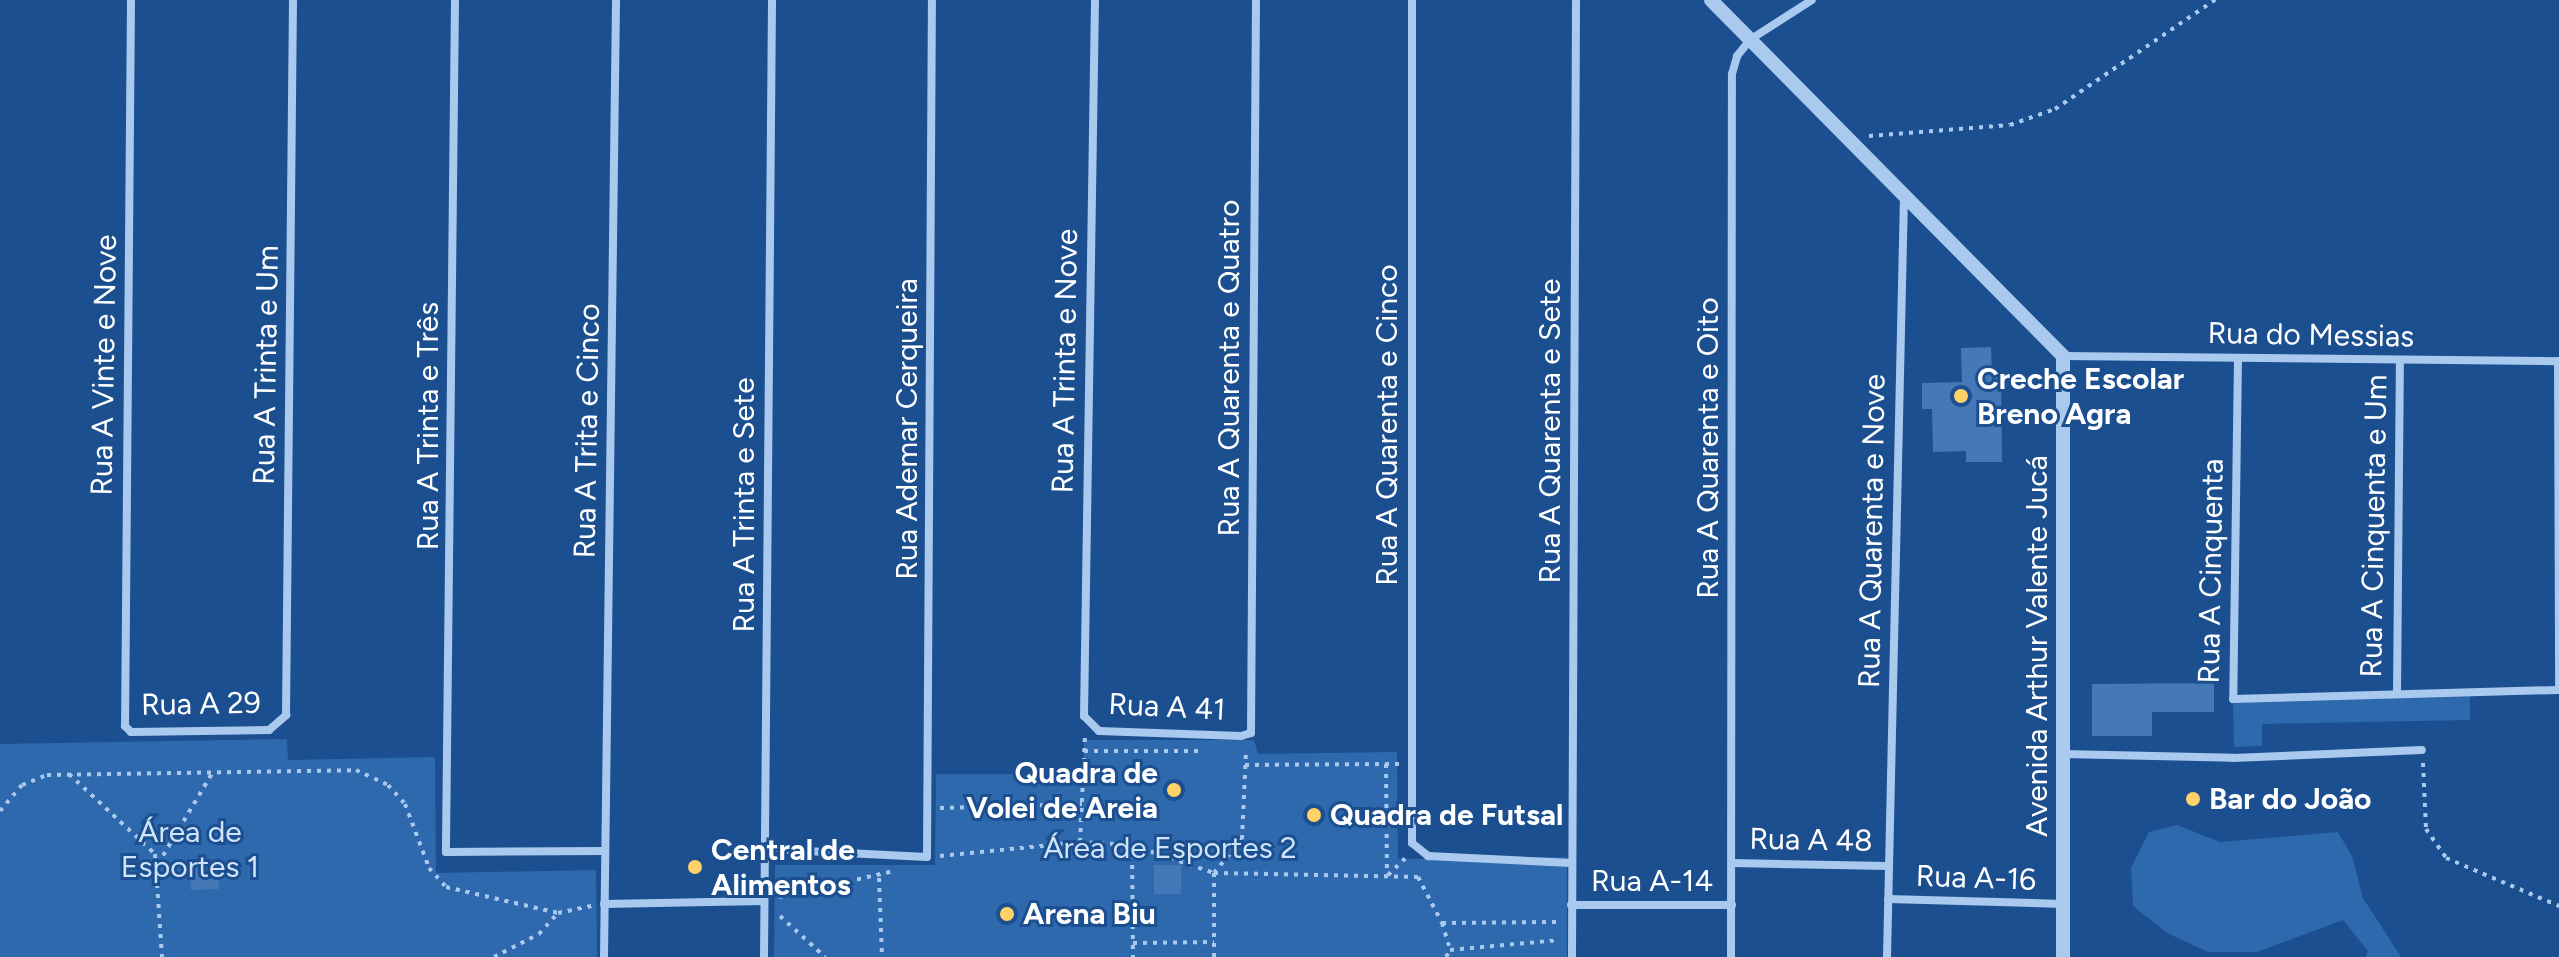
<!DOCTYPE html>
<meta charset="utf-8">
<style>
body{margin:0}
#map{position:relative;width:2559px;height:957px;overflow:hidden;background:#1b4f8f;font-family:Figtree,sans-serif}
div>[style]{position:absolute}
.green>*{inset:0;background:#2e69ad}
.building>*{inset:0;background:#4478b7;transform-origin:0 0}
.path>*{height:4px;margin-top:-2px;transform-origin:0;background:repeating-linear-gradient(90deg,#a9c9ee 0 4px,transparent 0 10px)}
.minor>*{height:8px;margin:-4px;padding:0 4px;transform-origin:4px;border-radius:4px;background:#a9c9ee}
.tertiary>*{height:14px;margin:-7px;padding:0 7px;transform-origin:7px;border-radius:7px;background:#a9c9ee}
.dots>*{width:22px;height:22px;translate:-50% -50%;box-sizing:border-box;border:4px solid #1b4f8f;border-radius:50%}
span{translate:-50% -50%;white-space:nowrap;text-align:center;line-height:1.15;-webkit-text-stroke:6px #1b4f8f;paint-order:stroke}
.street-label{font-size:30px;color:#fff}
.poi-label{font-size:30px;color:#fff;font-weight:700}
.left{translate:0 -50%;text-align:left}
.right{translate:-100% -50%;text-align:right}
.park-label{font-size:30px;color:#cfe3fa}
</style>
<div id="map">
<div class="green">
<i style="clip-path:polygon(2470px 695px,2470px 720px,2262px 724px,2262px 746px,2234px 747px,2233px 699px)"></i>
<i style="clip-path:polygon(287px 739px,288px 760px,435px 757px,436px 873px,596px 870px,597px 957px,0 957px,0 744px)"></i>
<i style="clip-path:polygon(1084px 740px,1254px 740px,1258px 754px,1397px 752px,1398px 859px,1567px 857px,1567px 957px,774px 957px,775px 865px,935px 865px,936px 774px,1083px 774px)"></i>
<i style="clip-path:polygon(2177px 825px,2220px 842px,2338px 832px,2352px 856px,2363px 898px,2401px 957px,2366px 957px,2368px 951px,2343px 920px,2257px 952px,2208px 952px,2167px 933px,2133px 906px,2131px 868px,2149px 832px)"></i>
</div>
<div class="building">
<i style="clip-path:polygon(1991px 347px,1992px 377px,2001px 377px,2002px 462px,1966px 462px,1966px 451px,1933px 452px,1932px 409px,1922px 409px,1922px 383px,1962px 382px,1961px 348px)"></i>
<i style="clip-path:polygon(2214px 683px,2214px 712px,2152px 712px,2152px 736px,2092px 736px,2092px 684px)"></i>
<i style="left:218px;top:860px;width:29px;height:28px;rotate:88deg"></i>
<i style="left:1154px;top:865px;width:27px;height:29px"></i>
</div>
<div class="path">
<i style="left:1869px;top:136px;width:141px;rotate:-4.5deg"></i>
<i style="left:2010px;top:125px;width:48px;rotate:-19.6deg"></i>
<i style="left:2055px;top:109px;width:194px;rotate:-34.3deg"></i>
<i style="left:1084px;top:751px;width:116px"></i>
<i style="left:2423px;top:763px;width:66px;rotate:87.4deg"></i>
<i style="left:2426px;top:829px;width:35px;rotate:55deg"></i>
<i style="left:2446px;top:858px;width:123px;rotate:23deg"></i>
<i style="left:1386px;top:764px;width:112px;rotate:89.5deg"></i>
<i style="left:1245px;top:765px;width:154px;rotate:-0.4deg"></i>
<i style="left:69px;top:774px;width:117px;rotate:42.9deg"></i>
<i style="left:155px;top:854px;width:103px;rotate:86.1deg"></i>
<i style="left:940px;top:808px;width:142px;rotate:-1.6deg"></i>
<i style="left:0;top:811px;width:34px;rotate:-50deg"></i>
<i style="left:22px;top:785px;width:27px;rotate:-22deg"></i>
<i style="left:47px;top:775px;width:309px;rotate:-0.9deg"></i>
<i style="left:356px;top:770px;width:35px;rotate:25deg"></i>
<i style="left:388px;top:785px;width:25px;rotate:48deg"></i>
<i style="left:405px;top:804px;width:68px;rotate:69.4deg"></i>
<i style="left:429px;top:868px;width:25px;rotate:48deg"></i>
<i style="left:446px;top:887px;width:115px;rotate:13.1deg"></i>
<i style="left:1080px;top:842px;width:105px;rotate:-87.3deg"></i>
<i style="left:1132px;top:845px;width:112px;rotate:89.5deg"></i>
<i style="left:940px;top:856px;width:141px;rotate:-5.7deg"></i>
<i style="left:1080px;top:842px;width:52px;rotate:3.3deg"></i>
<i style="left:1132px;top:845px;width:87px;rotate:18.9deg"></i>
<i style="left:1214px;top:873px;width:204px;rotate:1.1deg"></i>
<i style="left:1418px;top:877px;width:52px;rotate:62.4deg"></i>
<i style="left:1442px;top:923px;width:116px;rotate:-0.5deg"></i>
<i style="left:158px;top:864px;width:109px;rotate:-59.2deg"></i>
<i style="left:1388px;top:875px;width:28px;rotate:-44deg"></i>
<i style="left:879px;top:878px;width:79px;rotate:87.8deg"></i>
<i style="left:779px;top:897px;width:118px;rotate:-12.7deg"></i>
<i style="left:780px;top:916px;width:61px;rotate:42.3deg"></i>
<i style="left:1442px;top:923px;width:28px;rotate:73deg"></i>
<i style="left:1133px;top:943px;width:81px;rotate:-0.7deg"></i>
<i style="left:494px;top:957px;width:51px;rotate:-27.1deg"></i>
<i style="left:539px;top:934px;width:28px;rotate:-48deg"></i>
<i style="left:558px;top:913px;width:35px;rotate:-12deg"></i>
<i style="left:1214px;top:957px;width:84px;rotate:-90deg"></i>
<i style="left:1214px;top:873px;width:44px;rotate:-50.5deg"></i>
<i style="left:1242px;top:839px;width:89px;rotate:-87.4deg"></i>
<i style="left:1446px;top:957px;width:8px;rotate:-60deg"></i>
<i style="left:1450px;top:950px;width:109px;rotate:-5.2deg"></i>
</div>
<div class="minor">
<i style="left:131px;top:0;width:726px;rotate:90.47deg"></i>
<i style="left:125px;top:726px;width:8px;rotate:45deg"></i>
<i style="left:131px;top:732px;width:138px;rotate:-0.8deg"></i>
<i style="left:269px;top:730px;width:23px;rotate:-41deg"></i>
<i style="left:286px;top:715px;width:715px;rotate:-89.44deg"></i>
<i style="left:455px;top:0;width:852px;rotate:90.61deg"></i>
<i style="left:446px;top:852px;width:159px;rotate:-0.4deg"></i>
<i style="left:1095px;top:0;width:716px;rotate:90.88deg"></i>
<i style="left:1084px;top:716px;width:21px;rotate:45deg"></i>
<i style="left:1099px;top:731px;width:142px;rotate:2deg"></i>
<i style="left:1241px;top:736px;width:10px;rotate:-17deg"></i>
<i style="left:1251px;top:733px;width:733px;rotate:-89.61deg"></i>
<i style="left:1412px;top:0;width:843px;rotate:90deg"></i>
<i style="left:1412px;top:843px;width:21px;rotate:39deg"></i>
<i style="left:1428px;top:856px;width:143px;rotate:2.8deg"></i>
<i style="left:2063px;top:356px;width:496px;rotate:0.6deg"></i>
<i style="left:2238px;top:358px;width:341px;rotate:90.8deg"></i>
<i style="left:2233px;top:699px;width:326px;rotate:-1.6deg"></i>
<i style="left:2558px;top:361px;width:329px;rotate:89.8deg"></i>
<i style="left:2397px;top:694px;width:334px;rotate:-89.5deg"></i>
<i style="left:2063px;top:754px;width:170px;rotate:1.3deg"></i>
<i style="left:2233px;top:758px;width:189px;rotate:-2.4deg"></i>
<i style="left:765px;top:849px;width:162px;rotate:2.8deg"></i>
<i style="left:927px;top:857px;width:857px;rotate:-89.67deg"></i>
<i style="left:1732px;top:863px;width:156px;rotate:1.1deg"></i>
<i style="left:1888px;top:899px;width:175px;rotate:1.6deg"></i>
<i style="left:604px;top:904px;width:160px;rotate:-1.1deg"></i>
<i style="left:1571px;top:905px;width:161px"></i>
<i style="left:604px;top:957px;width:957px;rotate:-89.28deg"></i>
<i style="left:764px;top:957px;width:957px;rotate:-89.52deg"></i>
<i style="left:1572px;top:957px;width:957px;rotate:-89.76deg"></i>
<i style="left:1731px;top:957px;width:883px;rotate:-89.94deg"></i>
<i style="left:1732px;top:74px;width:19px;rotate:-74deg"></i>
<i style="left:1737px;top:56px;width:22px;rotate:-51deg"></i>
<i style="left:1751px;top:39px;width:72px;rotate:-32.6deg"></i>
<i style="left:1887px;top:957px;width:759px;rotate:-88.72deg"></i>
</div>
<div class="tertiary">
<i style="left:1711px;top:0;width:501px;rotate:45.32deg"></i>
<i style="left:2063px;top:356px;width:601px;rotate:90deg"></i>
</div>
<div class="dots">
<i style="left:1961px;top:396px;background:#ffd166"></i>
<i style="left:1174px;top:790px;background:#ffd166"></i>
<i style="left:2193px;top:799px;background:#ffd166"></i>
<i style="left:1314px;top:815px;background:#ffd166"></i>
<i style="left:695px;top:867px;background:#ffd166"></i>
<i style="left:1007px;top:914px;background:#ffd166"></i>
</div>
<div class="street-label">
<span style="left:2311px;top:335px;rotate:1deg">Rua do Messias</span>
<span style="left:1065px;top:361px;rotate:-89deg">Rua A Trinta e Nove</span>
<span style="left:104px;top:365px;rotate:-89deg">Rua A Vinte e Nove</span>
<span style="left:266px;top:365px;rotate:-89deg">Rua A Trinta e Um</span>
<span style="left:1229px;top:368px;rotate:-90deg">Rua A Quarenta e Quatro</span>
<span style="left:1387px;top:425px;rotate:-90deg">Rua A Quarenta e Cinco</span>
<span style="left:428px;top:426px;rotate:-90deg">Rua A Trinta e Três</span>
<span style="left:907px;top:429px;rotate:-90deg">Rua Ademar Cerqueira</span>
<span style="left:587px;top:431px;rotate:-89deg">Rua A Trita e Cinco</span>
<span style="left:1550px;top:431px;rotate:-90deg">Rua A Quarenta e Sete</span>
<span style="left:1708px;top:448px;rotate:-90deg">Rua A Quarenta e Oito</span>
<span style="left:744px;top:505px;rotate:-90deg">Rua A Trinta e Sete</span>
<span style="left:2374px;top:526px;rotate:-89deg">Rua A Cinquenta e Um</span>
<span style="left:1872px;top:531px;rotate:-89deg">Rua A Quarenta e Nove</span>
<span style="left:2211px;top:571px;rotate:-89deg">Rua A Cinquenta</span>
<span style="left:2037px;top:646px;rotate:-90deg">Avenida Arthur Valente Jucá</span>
<span style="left:201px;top:704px;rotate:-1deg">Rua A 29</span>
<span style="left:1167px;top:707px;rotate:3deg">Rua A 41</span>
<span style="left:1811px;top:840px;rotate:1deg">Rua A 48</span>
<span style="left:1976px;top:878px;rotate:2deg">Rua A-16</span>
<span style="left:1652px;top:881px">Rua A-14</span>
</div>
<div class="poi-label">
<span class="left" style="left:1977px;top:396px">Creche Escolar<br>Breno Agra</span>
<span class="right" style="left:1158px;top:790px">Quadra de<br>Volei de Areia</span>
<span class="left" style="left:2209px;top:799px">Bar do João</span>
<span class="left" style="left:1330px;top:815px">Quadra de Futsal</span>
<span class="left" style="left:711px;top:867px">Central de<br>Alimentos</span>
<span class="left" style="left:1023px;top:914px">Arena Biu</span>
</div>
<div class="park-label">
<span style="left:190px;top:849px">Área de<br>Esportes 1</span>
<span style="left:1170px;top:848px">Área de Esportes 2</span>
</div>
</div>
